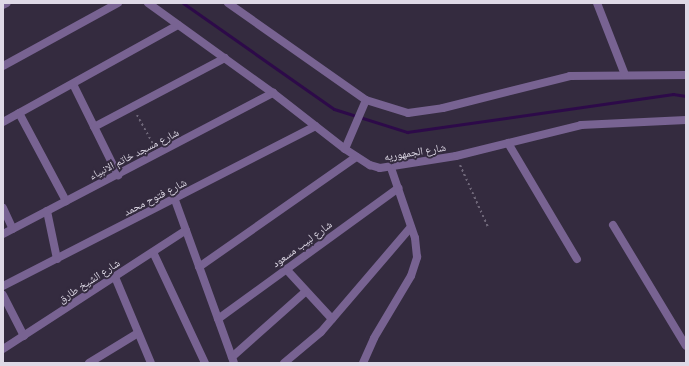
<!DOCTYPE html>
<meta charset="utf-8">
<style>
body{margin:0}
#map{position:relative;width:689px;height:366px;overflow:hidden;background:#342b3f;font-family:"IBM Plex Serif","Noto Naskh Arabic",serif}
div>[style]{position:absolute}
.stream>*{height:3px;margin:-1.5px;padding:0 1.5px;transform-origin:1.5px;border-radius:1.5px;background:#2d0a49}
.path>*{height:2px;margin-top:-1px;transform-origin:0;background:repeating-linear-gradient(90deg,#6f6779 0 2px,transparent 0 5px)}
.minor>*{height:8px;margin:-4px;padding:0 4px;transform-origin:4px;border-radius:4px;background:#786392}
.tertiary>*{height:8px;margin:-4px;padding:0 4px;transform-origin:4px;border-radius:4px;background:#786392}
span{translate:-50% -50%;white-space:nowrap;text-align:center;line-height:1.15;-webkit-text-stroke:4px #342b3f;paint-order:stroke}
.street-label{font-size:11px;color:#ded9e6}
.frame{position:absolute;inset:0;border:4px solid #ded9e6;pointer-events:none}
</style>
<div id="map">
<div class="stream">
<i style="left:183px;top:3px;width:184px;rotate:35.1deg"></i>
<i style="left:334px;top:109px;width:77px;rotate:17.5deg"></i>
<i style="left:407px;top:132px;width:269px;rotate:-8.1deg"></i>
<i style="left:673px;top:94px;width:13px;rotate:9deg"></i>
</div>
<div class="path">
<i style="left:137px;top:115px;width:35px;rotate:61deg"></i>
<i style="left:460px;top:165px;width:68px;rotate:65.7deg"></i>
</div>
<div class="minor">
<i style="left:228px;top:3px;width:169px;rotate:35.1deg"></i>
<i style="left:366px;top:100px;width:44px;rotate:17.2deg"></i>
<i style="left:408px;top:113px;width:35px;rotate:-8deg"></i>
<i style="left:443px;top:108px;width:131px;rotate:-14.1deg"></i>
<i style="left:570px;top:76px;width:116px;rotate:-0.5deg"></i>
<i style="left:597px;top:3px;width:77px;rotate:68.7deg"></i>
<i style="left:3px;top:5px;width:4px;rotate:-27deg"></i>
<i style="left:3px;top:66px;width:131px;rotate:-28.7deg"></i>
<i style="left:73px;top:84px;width:102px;rotate:63.7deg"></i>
<i style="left:19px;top:113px;width:100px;rotate:61.9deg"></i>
<i style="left:3px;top:122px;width:200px;rotate:-29deg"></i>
<i style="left:94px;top:127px;width:148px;rotate:-27.8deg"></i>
<i style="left:508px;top:143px;width:135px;rotate:59.3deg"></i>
<i style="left:175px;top:200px;width:173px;rotate:70.1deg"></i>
<i style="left:3px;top:208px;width:23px;rotate:65deg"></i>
<i style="left:47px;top:211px;width:49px;rotate:78.2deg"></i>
<i style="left:613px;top:225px;width:141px;rotate:58.9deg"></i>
<i style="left:3px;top:234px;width:305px;rotate:-27.6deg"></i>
<i style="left:153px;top:252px;width:123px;rotate:64.9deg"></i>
<i style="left:199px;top:267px;width:192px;rotate:-35deg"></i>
<i style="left:286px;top:269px;width:68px;rotate:47.4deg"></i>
<i style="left:115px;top:277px;width:93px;rotate:67.3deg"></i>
<i style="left:3px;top:286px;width:351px;rotate:-27.1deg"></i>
<i style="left:3px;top:295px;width:46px;rotate:62.9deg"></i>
<i style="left:218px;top:319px;width:223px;rotate:-36deg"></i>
<i style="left:3px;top:349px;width:218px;rotate:-33deg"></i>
<i style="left:232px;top:357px;width:99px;rotate:-41.7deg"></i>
<i style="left:89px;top:363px;width:57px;rotate:-31.5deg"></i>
<i style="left:284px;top:363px;width:48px;rotate:-40deg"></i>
<i style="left:321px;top:332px;width:138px;rotate:-49.4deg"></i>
<i style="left:363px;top:363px;width:27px;rotate:-66deg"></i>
<i style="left:374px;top:338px;width:72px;rotate:-59.2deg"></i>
<i style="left:411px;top:276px;width:20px;rotate:-72deg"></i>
<i style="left:417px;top:257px;width:19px;rotate:-96deg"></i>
<i style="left:415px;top:238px;width:74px;rotate:-108.9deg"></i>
</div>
<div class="tertiary">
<i style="left:148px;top:3px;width:154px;rotate:35.8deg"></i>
<i style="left:273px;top:93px;width:91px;rotate:37.9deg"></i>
<i style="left:345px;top:149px;width:30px;rotate:33deg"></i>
<i style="left:370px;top:165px;width:10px;rotate:17deg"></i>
<i style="left:380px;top:168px;width:77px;rotate:-9deg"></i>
<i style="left:456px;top:156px;width:129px;rotate:-13.9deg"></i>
<i style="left:581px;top:125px;width:105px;rotate:-2.7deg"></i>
<i style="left:345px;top:149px;width:53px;rotate:-66.8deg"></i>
</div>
<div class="street-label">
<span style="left:415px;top:152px;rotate:-9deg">شارع الجمهوريه</span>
<span style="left:134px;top:154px;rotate:-27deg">شارع مسجد خاتم الانبياء</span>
<span style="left:155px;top:197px;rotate:-27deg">شارع فتوح محمد</span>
<span style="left:302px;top:244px;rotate:-36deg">شارع لبيب مسعود</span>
<span style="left:89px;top:281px;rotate:-33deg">شارع الشيخ طارق</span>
</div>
<div class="frame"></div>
</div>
